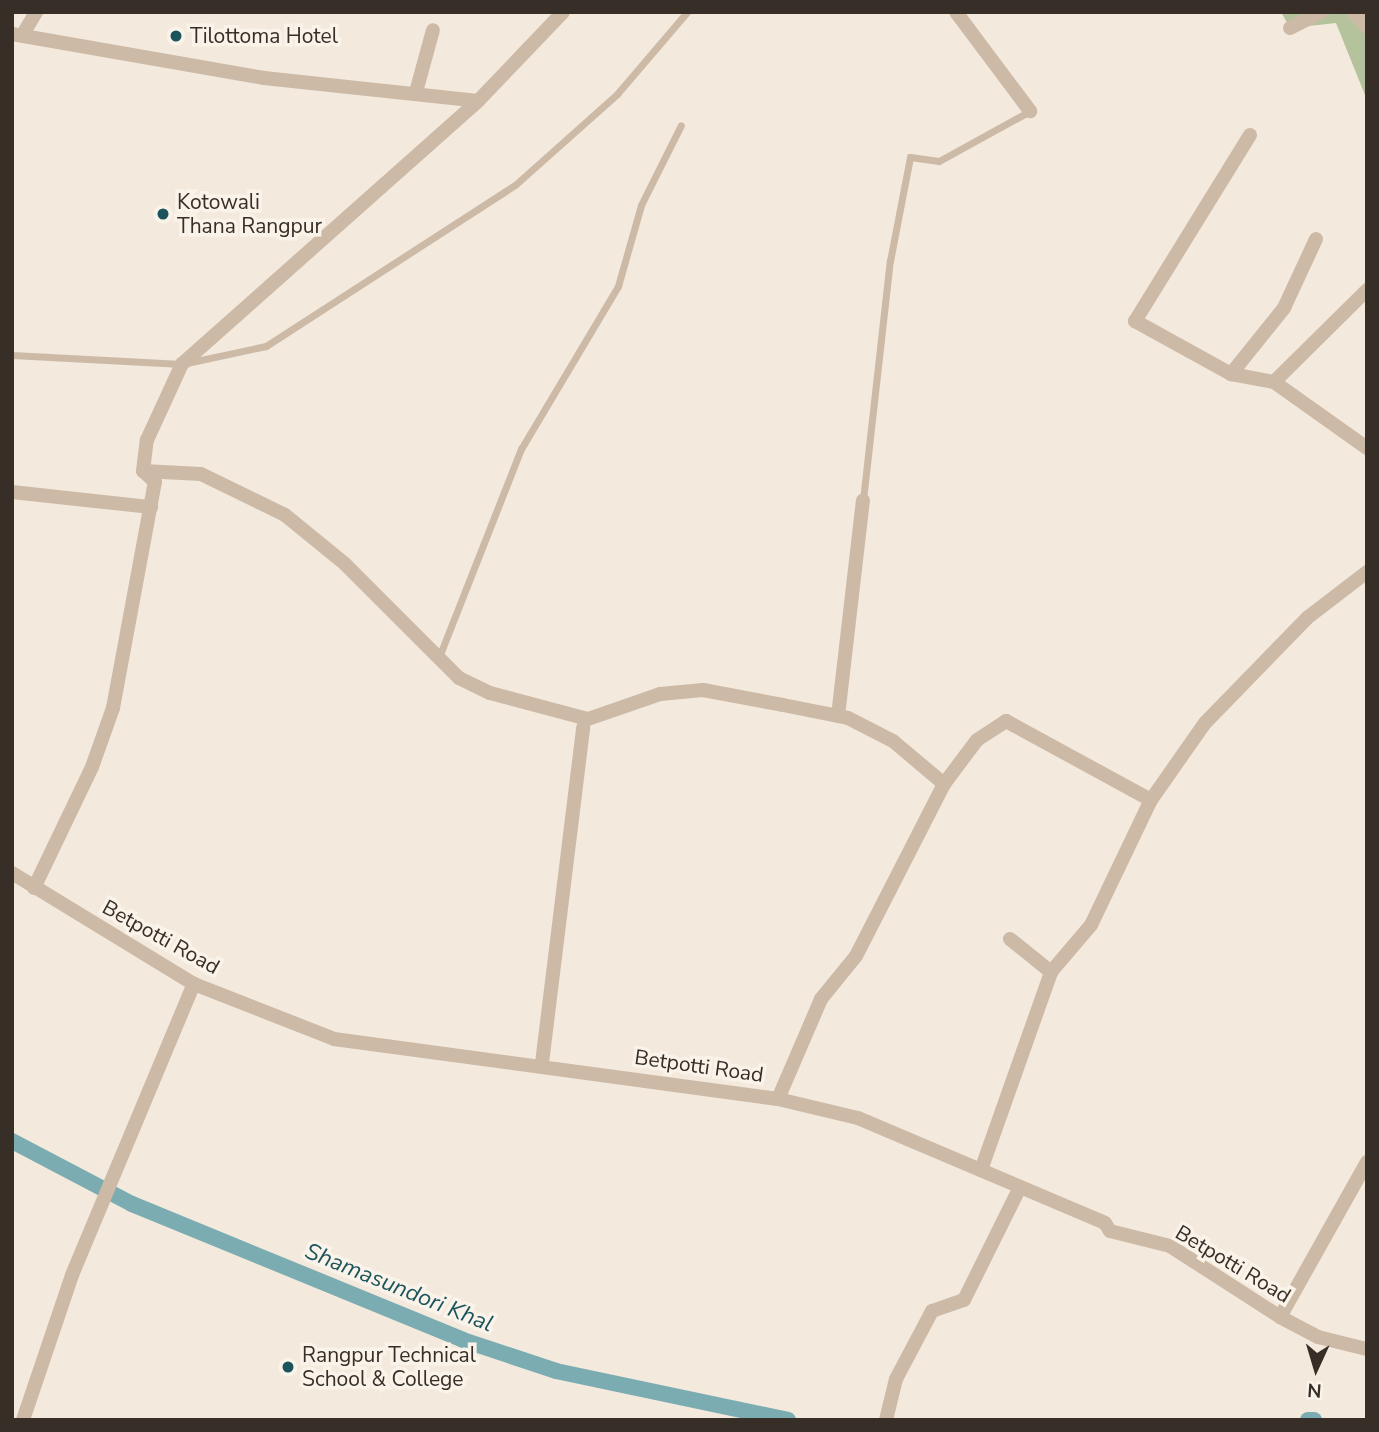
<!DOCTYPE html>
<style>
body{margin:0}
#map{position:relative;width:1379px;height:1432px;overflow:hidden;background:#f3e9dc;font-family:"Nunito Sans",sans-serif}
div>[style]{position:absolute}
.green>*{inset:0;background:#b4c39b}
.canal>*{height:16px;margin:-8px;padding:0 8px;transform-origin:8px;border-radius:8px;background:#7aacb1}
.service>*{height:7px;margin:-3.5px;padding:0 3.5px;transform-origin:3.5px;border-radius:3.5px;background:#ccbaa7}
.minor>*{height:14px;margin:-7px;padding:0 7px;transform-origin:7px;border-radius:7px;background:#ccbaa7}
.dots>*{width:19px;height:19px;translate:-50% -50%;box-sizing:border-box;border:4px solid #faf3e9;border-radius:50%}
span{translate:-50% -50%;white-space:nowrap;text-align:center;line-height:1.15;-webkit-text-stroke:7px #faf3e9;paint-order:stroke}
.poi-label{font-size:21px;color:#382e28}
.left{translate:0 -50%;text-align:left}
.street-label{font-size:21px;color:#382e28}
.water-label{font-size:23px;color:#1c545c;font-style:italic}
.frame{position:absolute;inset:0;border:14px solid #382e28;pointer-events:none}
.north{position:absolute;left:1281px;top:1334px;width:70px;height:70px;-webkit-text-stroke:5px #faf3e9;paint-order:stroke;rotate:184deg;font-size:19px;font-weight:700;line-height:28px;text-align:center;color:#382e28}
.north::after{content:'';display:block;margin:auto;width:24px;height:32px;background:#382e28;clip-path:polygon(50% 0,100% 100%,50% 72%,0 100%)}
</style>
<div id="map">
<div class="green">
<i style="clip-path:polygon(1281px 12px,1367px 12px,1367px 100px,1336px 23px,1290px 28px)"></i>
</div>
<div class="canal">
<i style="left:12px;top:1141px;width:136px;rotate:27.7deg"></i>
<i style="left:132px;top:1204px;width:358px;rotate:22.3deg"></i>
<i style="left:463px;top:1340px;width:98px;rotate:18.4deg"></i>
<i style="left:556px;top:1371px;width:237px;rotate:11.9deg"></i>
<i style="left:1308px;top:1420px;width:6px"></i>
</div>
<div class="service">
<i style="left:12px;top:355px;width:170px;rotate:3deg"></i>
<i style="left:182px;top:364px;width:86px;rotate:-12.1deg"></i>
<i style="left:266px;top:346px;width:297px;rotate:-32.9deg"></i>
<i style="left:515px;top:185px;width:137px;rotate:-41.7deg"></i>
<i style="left:617px;top:94px;width:108px;rotate:-49.5deg"></i>
<i style="left:863px;top:500px;width:241px;rotate:-83.6deg"></i>
<i style="left:890px;top:261px;width:106px;rotate:-79.1deg"></i>
<i style="left:910px;top:157px;width:29px;rotate:8deg"></i>
<i style="left:939px;top:161px;width:104px;rotate:-28.8deg"></i>
<i style="left:439px;top:657px;width:224px;rotate:-68.5deg"></i>
<i style="left:521px;top:449px;width:190px;rotate:-59.2deg"></i>
<i style="left:618px;top:286px;width:84px;rotate:-74.1deg"></i>
<i style="left:641px;top:205px;width:89px;rotate:-63.4deg"></i>
</div>
<div class="minor">
<i style="left:956px;top:12px;width:124px;rotate:53.2deg"></i>
<i style="left:1353px;top:12px;width:21px;rotate:47deg"></i>
<i style="left:1290px;top:28px;width:36px;rotate:-27deg"></i>
<i style="left:12px;top:34px;width:256px;rotate:9.9deg"></i>
<i style="left:264px;top:78px;width:215px;rotate:6.1deg"></i>
<i style="left:23px;top:34px;width:26px;rotate:-59deg"></i>
<i style="left:416px;top:92px;width:64px;rotate:-74.7deg"></i>
<i style="left:1250px;top:135px;width:219px;rotate:121.7deg"></i>
<i style="left:1135px;top:321px;width:110px;rotate:28.9deg"></i>
<i style="left:1231px;top:374px;width:44px;rotate:10.5deg"></i>
<i style="left:1274px;top:382px;width:114px;rotate:35.4deg"></i>
<i style="left:1231px;top:374px;width:85px;rotate:-51.2deg"></i>
<i style="left:1284px;top:308px;width:76px;rotate:-65.1deg"></i>
<i style="left:1274px;top:382px;width:131px;rotate:-44.7deg"></i>
<i style="left:143px;top:471px;width:58px;rotate:3deg"></i>
<i style="left:201px;top:474px;width:93px;rotate:26deg"></i>
<i style="left:285px;top:515px;width:77px;rotate:39.2deg"></i>
<i style="left:345px;top:564px;width:161px;rotate:45deg"></i>
<i style="left:459px;top:678px;width:34px;rotate:26deg"></i>
<i style="left:490px;top:693px;width:101px;rotate:14.9deg"></i>
<i style="left:588px;top:719px;width:76px;rotate:-19.1deg"></i>
<i style="left:660px;top:694px;width:43px;rotate:-5.3deg"></i>
<i style="left:703px;top:690px;width:81px;rotate:10.6deg"></i>
<i style="left:783px;top:705px;width:66px;rotate:11.3deg"></i>
<i style="left:848px;top:718px;width:51px;rotate:27.1deg"></i>
<i style="left:893px;top:741px;width:67px;rotate:40.1deg"></i>
<i style="left:12px;top:492px;width:140px;rotate:6.2deg"></i>
<i style="left:838px;top:716px;width:217px;rotate:-83.4deg"></i>
<i style="left:12px;top:873px;width:213px;rotate:31.4deg"></i>
<i style="left:194px;top:984px;width:150px;rotate:21.4deg"></i>
<i style="left:334px;top:1039px;width:448px;rotate:7.7deg"></i>
<i style="left:778px;top:1099px;width:82px;rotate:13.4deg"></i>
<i style="left:858px;top:1118px;width:268px;rotate:23deg"></i>
<i style="left:1105px;top:1223px;width:9px;rotate:58deg"></i>
<i style="left:1110px;top:1231px;width:62px;rotate:14deg"></i>
<i style="left:1170px;top:1246px;width:131px;rotate:32.8deg"></i>
<i style="left:1280px;top:1317px;width:43px;rotate:27.8deg"></i>
<i style="left:1318px;top:1337px;width:50px;rotate:13.8deg"></i>
<i style="left:34px;top:888px;width:134px;rotate:-64.4deg"></i>
<i style="left:92px;top:767px;width:63px;rotate:-70.4deg"></i>
<i style="left:113px;top:708px;width:230px;rotate:-79.5deg"></i>
<i style="left:155px;top:482px;width:16px;rotate:-137deg"></i>
<i style="left:143px;top:471px;width:31px;rotate:-83deg"></i>
<i style="left:147px;top:440px;width:84px;rotate:-65.3deg"></i>
<i style="left:182px;top:364px;width:396px;rotate:-41.6deg"></i>
<i style="left:478px;top:101px;width:123px;rotate:-46.3deg"></i>
<i style="left:1010px;top:939px;width:53px;rotate:38.8deg"></i>
<i style="left:542px;top:1063px;width:338px;rotate:-83deg"></i>
<i style="left:778px;top:1099px;width:109px;rotate:-66.7deg"></i>
<i style="left:821px;top:999px;width:55px;rotate:-50.9deg"></i>
<i style="left:856px;top:956px;width:193px;rotate:-62.9deg"></i>
<i style="left:944px;top:784px;width:55px;rotate:-53.1deg"></i>
<i style="left:977px;top:740px;width:35px;rotate:-33deg"></i>
<i style="left:1006px;top:721px;width:165px;rotate:28.6deg"></i>
<i style="left:981px;top:1170px;width:210px;rotate:-70.5deg"></i>
<i style="left:1051px;top:972px;width:62px;rotate:-49.6deg"></i>
<i style="left:1091px;top:925px;width:139px;rotate:-64.4deg"></i>
<i style="left:1151px;top:800px;width:94px;rotate:-55deg"></i>
<i style="left:1205px;top:723px;width:146px;rotate:-45.8deg"></i>
<i style="left:1307px;top:618px;width:76px;rotate:-37.5deg"></i>
<i style="left:1280px;top:1317px;width:178px;rotate:-60.7deg"></i>
<i style="left:23px;top:1420px;width:153px;rotate:-71.3deg"></i>
<i style="left:72px;top:1275px;width:316px;rotate:-67.3deg"></i>
<i style="left:886px;top:1420px;width:42px;rotate:-76.3deg"></i>
<i style="left:896px;top:1379px;width:77px;rotate:-62.1deg"></i>
<i style="left:932px;top:1311px;width:34px;rotate:-19deg"></i>
<i style="left:964px;top:1300px;width:126px;rotate:-63.6deg"></i>
</div>
<div class="dots">
<i style="left:176px;top:36px;background:#1c545c"></i>
<i style="left:163px;top:214px;background:#1c545c"></i>
<i style="left:288px;top:1367px;background:#1c545c"></i>
</div>
<div class="poi-label">
<span class="left" style="left:190px;top:36px">Tilottoma Hotel</span>
<span class="left" style="left:177px;top:214px">Kotowali<br>Thana Rangpur</span>
<span class="left" style="left:302px;top:1367px">Rangpur Technical<br>School &amp; College</span>
</div>
<div class="street-label">
<span style="left:161px;top:937px;rotate:29deg">Betpotti Road</span>
<span style="left:699px;top:1066px;rotate:8deg">Betpotti Road</span>
<span style="left:1233px;top:1264px;rotate:31deg">Betpotti Road</span>
</div>
<div class="water-label">
<span style="left:399px;top:1288px;rotate:22deg">Shamasundori Khal</span>
</div>
<div class="frame"></div>
<div class="north">N</div>
</div>
